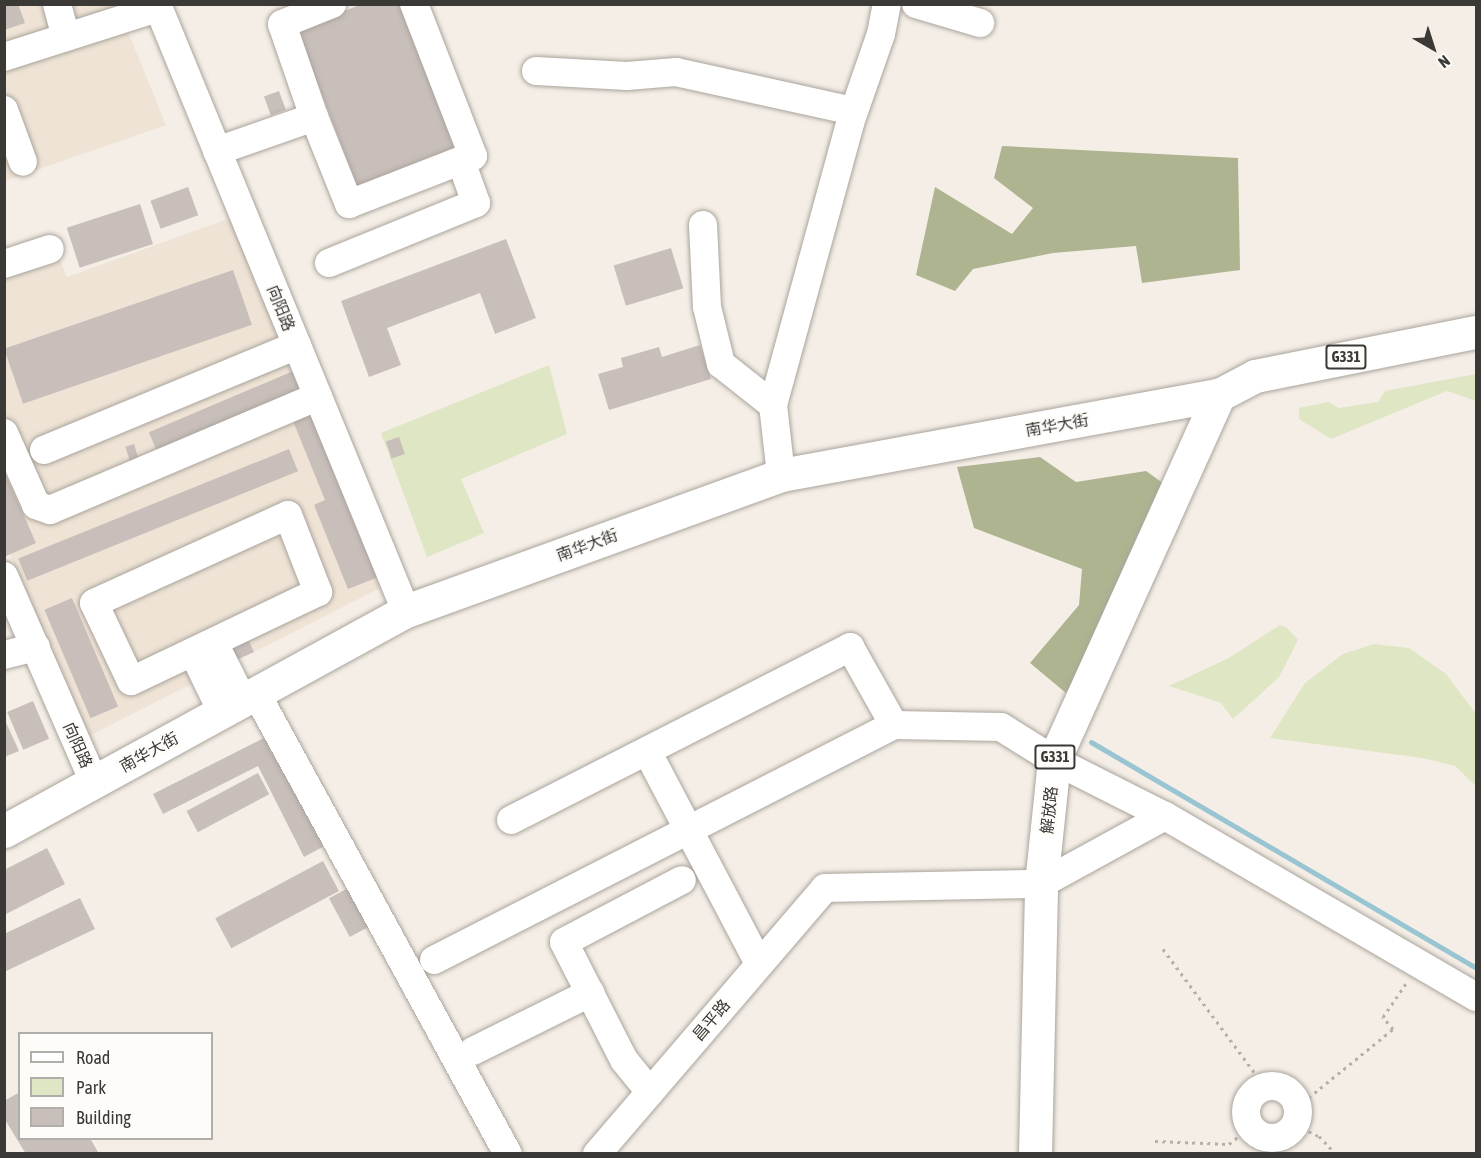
<!DOCTYPE html>
<meta charset="utf-8">
<style>
body{margin:0}
#map{position:relative;width:1481px;height:1158px;overflow:hidden;background:#f4eee6;font-family:"Asap Condensed","Noto Sans SC",sans-serif}
div>[style]{position:absolute}
.built>*{inset:0;background:#eee3d5}
.green>*{inset:0;background:#dfe6c3}
.forest>*{inset:0;background:#aeb490}
.stream>*{height:5px;margin:-2.5px;padding:0 2.5px;transform-origin:2.5px;border-radius:2.5px;background:#99c4d2}
.building>*{inset:0;background:#c8beba;transform-origin:0 0}
.path>*{height:3px;margin-top:-1.5px;transform-origin:0;background:repeating-linear-gradient(90deg,#b4b0a9 0 3px,transparent 0 7.5px)}
.roads{filter:drop-shadow(0 0 2px #aaa49c) drop-shadow(0 0 2px #aaa49c)}
.minor>*{height:28px;margin:-14px;padding:0 14px;transform-origin:14px;border-radius:14px;background:#fff}
.minor>.ring{margin:-14px;padding:0;box-sizing:content-box;background:none;border:28px solid #fff;border-radius:50%}
.major>*{height:33px;margin:-16.5px;padding:0 16.5px;transform-origin:16.5px;border-radius:16.5px;background:#fff}
.highway>*{height:33px;margin:-16.5px;padding:0 16.5px;transform-origin:16.5px;border-radius:16.5px;background:#fff}
span{translate:-50% -50%;white-space:nowrap;text-align:center;line-height:1.15;-webkit-text-stroke:4.5px #fefcf8;paint-order:stroke}
.shield-label span{padding:2px 4px;background:#fefcf8;border:2px solid;border-radius:4px;-webkit-text-stroke-width:0}
.shield-label{font-size:15px;color:#3b3936;font-weight:700}
.street-label{font-size:16px;color:#3b3936}
.frame{position:absolute;inset:0;border:6px solid #3b3936;pointer-events:none}
.legend{position:absolute;left:18px;top:1032px;width:195px;height:108px;box-sizing:border-box;background:#fefcf8;border:2px solid #b0aeaa;margin:0;padding:8px 10px;list-style:none;font-size:18px;color:#3b3936}
.legend li{display:flex;align-items:center;gap:12px;height:30px}
.legend b{width:30px;border:2px solid #b0aeaa}
.north{position:absolute;left:1403px;top:18px;width:60px;height:60px;-webkit-text-stroke:4px #fefcf8;paint-order:stroke;rotate:141deg;font-size:16px;font-weight:700;line-height:24px;text-align:center;color:#3b3936}
.north::after{content:'';display:block;margin:auto;width:21px;height:27px;background:#3b3936;clip-path:polygon(50% 0,100% 100%,50% 72%,0 100%)}
</style>
<div id="map">
<div class="built">
<i style="clip-path:polygon(4px 5px,117px 5px,166px 125px,5px 181px)"></i>
<i style="clip-path:polygon(225px 220px,239px 223px,386px 585px,89px 736px,5px 543px,4px 278px,59px 258px,67px 277px)"></i>
</div>
<div class="green">
<i style="clip-path:polygon(549px 365px,567px 434px,461px 479px,484px 533px,427px 557px,381px 433px)"></i>
<i style="clip-path:polygon(1476px 374px,1476px 401px,1447px 391px,1331px 439px,1299px 419px,1299px 408px,1328px 402px,1339px 408px,1378px 402px,1385px 391px)"></i>
<i style="clip-path:polygon(1280px 625px,1287px 628px,1298px 640px,1279px 677px,1233px 719px,1221px 703px,1169px 686px,1227px 659px)"></i>
<i style="clip-path:polygon(1374px 644px,1409px 648px,1446px 674px,1476px 714px,1476px 786px,1455px 766px,1423px 758px,1270px 738px,1305px 683px,1343px 654px)"></i>
</div>
<div class="forest">
<i style="clip-path:polygon(1002px 146px,1238px 158px,1240px 270px,1142px 283px,1136px 246px,1053px 253px,973px 269px,955px 291px,916px 275px,935px 187px,1012px 234px,1033px 208px,994px 178px)"></i>
<i style="clip-path:polygon(1040px 457px,1076px 482px,1146px 471px,1174px 491px,1066px 693px,1030px 663px,1079px 605px,1082px 569px,974px 528px,957px 467px)"></i>
</div>
<div class="stream">
<i style="left:1091px;top:742px;width:446px;rotate:30.4deg"></i>
</div>
<div class="building">
<i style="clip-path:polygon(4px 4px,18px 4px,25px 23px,4px 30px)"></i>
<i style="clip-path:polygon(362px 4px,408px 4px,462px 145px,357px 186px,297px 30px)"></i>
<i style="left:279px;top:91px;width:20px;height:16px;rotate:70deg"></i>
<i style="left:188px;top:187px;width:30px;height:40px;rotate:70deg"></i>
<i style="left:140px;top:204px;width:42px;height:77px;rotate:72deg"></i>
<i style="clip-path:polygon(506px 239px,536px 318px,495px 334px,480px 293px,387px 328px,401px 365px,369px 377px,341px 301px)"></i>
<i style="left:671px;top:248px;width:42px;height:60px;rotate:73deg"></i>
<i style="left:233px;top:270px;width:58px;height:242px;rotate:71deg"></i>
<i style="clip-path:polygon(700px 345px,711px 379px,609px 410px,598px 374px,623px 367px,621px 358px,659px 347px,662px 357px)"></i>
<i style="left:298px;top:369px;width:23px;height:162px;rotate:67deg"></i>
<i style="clip-path:polygon(314px 412px,381px 576px,348px 589px,314px 505px,325px 500px,293px 421px)"></i>
<i style="left:399px;top:437px;width:18px;height:14px;rotate:71deg"></i>
<i style="left:134px;top:444px;width:17px;height:9px;rotate:73deg"></i>
<i style="left:289px;top:449px;width:24px;height:292px;rotate:68deg"></i>
<i style="clip-path:polygon(4px 471px,36px 543px,6px 556px,4px 553px)"></i>
<i style="left:72px;top:598px;width:118px;height:30px;rotate:67deg"></i>
<i style="left:249px;top:641px;width:12px;height:22px;rotate:66deg"></i>
<i style="left:33px;top:701px;width:41px;height:28px;rotate:67deg"></i>
<i style="clip-path:polygon(4px 718px,19px 751px,4px 757px)"></i>
<i style="clip-path:polygon(270px 735px,328px 844px,304px 857px,258px 766px,163px 814px,153px 794px)"></i>
<i style="left:258px;top:773px;width:24px;height:81px;rotate:62deg"></i>
<i style="clip-path:polygon(47px 848px,65px 884px,4px 915px,4px 870px)"></i>
<i style="left:323px;top:861px;width:34px;height:122px;rotate:62deg"></i>
<i style="left:352px;top:886px;width:44px;height:26px;rotate:62deg"></i>
<i style="clip-path:polygon(80px 898px,95px 929px,4px 972px,4px 934px)"></i>
<i style="clip-path:polygon(20px 1092px,20px 1138px,90px 1138px,99px 1154px,26px 1154px,4px 1118px,4px 1101px)"></i>
</div>
<div class="path">
<i style="left:1163px;top:949px;width:172px;rotate:53.5deg"></i>
<i style="left:1297px;top:1107px;width:124px;rotate:-39.1deg"></i>
<i style="left:1393px;top:1029px;width:16px;rotate:-130deg"></i>
<i style="left:1383px;top:1017px;width:42px;rotate:-55.6deg"></i>
<i style="left:1295px;top:1125px;width:26px;rotate:25deg"></i>
<i style="left:1319px;top:1136px;width:25px;rotate:47deg"></i>
<i style="left:1155px;top:1141px;width:74px;rotate:2.3deg"></i>
<i style="left:1229px;top:1144px;width:27px;rotate:-39deg"></i>
</div>
<div class="roads">
<div class="minor">
<i style="left:57px;top:4px;width:34px;rotate:75deg"></i>
<i style="left:157px;top:4px;width:656px;rotate:67.7deg"></i>
<i style="left:916px;top:4px;width:67px;rotate:16.5deg"></i>
<i style="left:4px;top:57px;width:162px;rotate:-17.7deg"></i>
<i style="left:536px;top:71px;width:91px;rotate:3.1deg"></i>
<i style="left:627px;top:76px;width:49px;rotate:-4.7deg"></i>
<i style="left:676px;top:72px;width:182px;rotate:12.4deg"></i>
<i style="left:4px;top:110px;width:55px;rotate:69.9deg"></i>
<i style="left:314px;top:117px;width:98px;rotate:-109deg"></i>
<i style="left:282px;top:24px;width:54px;rotate:-21.8deg"></i>
<i style="left:217px;top:151px;width:103px;rotate:-19.3deg"></i>
<i style="left:314px;top:117px;width:94px;rotate:68.1deg"></i>
<i style="left:349px;top:204px;width:133px;rotate:-21.2deg"></i>
<i style="left:473px;top:156px;width:163px;rotate:-111.2deg"></i>
<i style="left:703px;top:225px;width:82px;rotate:87.2deg"></i>
<i style="left:707px;top:307px;width:59px;rotate:76.2deg"></i>
<i style="left:721px;top:364px;width:66px;rotate:38.3deg"></i>
<i style="left:329px;top:263px;width:159px;rotate:-22.2deg"></i>
<i style="left:476px;top:203px;width:45px;rotate:-109.7deg"></i>
<i style="left:4px;top:264px;width:48px;rotate:-18.1deg"></i>
<i style="left:4px;top:433px;width:79px;rotate:66deg"></i>
<i style="left:36px;top:505px;width:15px;rotate:20deg"></i>
<i style="left:50px;top:510px;width:291px;rotate:-23deg"></i>
<i style="left:44px;top:450px;width:274px;rotate:-22.5deg"></i>
<i style="left:781px;top:475px;width:70px;rotate:-96.5deg"></i>
<i style="left:773px;top:405px;width:292px;rotate:-74.7deg"></i>
<i style="left:850px;top:123px;width:94px;rotate:-70.8deg"></i>
<i style="left:881px;top:34px;width:31px;rotate:-79deg"></i>
<i style="left:288px;top:515px;width:83px;rotate:68.7deg"></i>
<i style="left:318px;top:592px;width:207px;rotate:154.5deg"></i>
<i style="left:131px;top:681px;width:86px;rotate:-115.4deg"></i>
<i style="left:94px;top:603px;width:213px;rotate:-24.4deg"></i>
<i style="left:4px;top:576px;width:225px;rotate:66.4deg"></i>
<i style="left:214px;top:643px;width:65px;rotate:63.4deg"></i>
<i style="left:193px;top:652px;width:67px;rotate:64.2deg"></i>
<i style="left:4px;top:655px;width:33px;rotate:-14deg"></i>
<i style="left:256px;top:693px;width:525px;rotate:61.34deg"></i>
<i style="left:647px;top:751px;width:240px;rotate:62.2deg"></i>
<i style="left:511px;top:820px;width:381px;rotate:-27deg"></i>
<i style="left:850px;top:647px;width:90px;rotate:60.6deg"></i>
<i style="left:434px;top:960px;width:517px;rotate:-27.06deg"></i>
<i style="left:894px;top:725px;width:107px;rotate:1.1deg"></i>
<i style="left:1001px;top:727px;width:62px;rotate:31.9deg"></i>
<i style="left:1054px;top:760px;width:124px;rotate:26.8deg"></i>
<i style="left:1165px;top:816px;width:360px;rotate:30.2deg"></i>
<i style="left:473px;top:1051px;width:131px;rotate:-26.4deg"></i>
<i class="ring" style="left:1246px;top:1086px;width:24px;height:24px"></i>
<i style="left:650px;top:1092px;width:41px;rotate:-129.1deg"></i>
<i style="left:624px;top:1060px;width:132px;rotate:-117deg"></i>
<i style="left:564px;top:942px;width:133px;rotate:-27.7deg"></i>
<i style="left:597px;top:1154px;width:350px;rotate:-49.4deg"></i>
<i style="left:825px;top:888px;width:216px;rotate:-1.1deg"></i>
<i style="left:1041px;top:884px;width:141px;rotate:-28.7deg"></i>
</div>
<div class="major">
<i style="left:4px;top:831px;width:458px;rotate:-28.7deg"></i>
<i style="left:406px;top:611px;width:399px;rotate:-19.9deg"></i>
<i style="left:781px;top:475px;width:445px;rotate:-10.4deg"></i>
</div>
<div class="highway">
<i style="left:1219px;top:395px;width:41px;rotate:-27.8deg"></i>
<i style="left:1255px;top:376px;width:225px;rotate:-11.3deg"></i>
<i style="left:1035px;top:1154px;width:270px;rotate:-88.7deg"></i>
<i style="left:1041px;top:884px;width:125px;rotate:-84deg"></i>
<i style="left:1054px;top:760px;width:401px;rotate:-65.7deg"></i>
</div>
</div>
<div class="shield-label">
<span style="left:1346px;top:357px">G331</span>
<span style="left:1055px;top:757px">G331</span>
</div>
<div class="street-label">
<span style="left:281px;top:308px;rotate:68deg">向阳路</span>
<span style="left:1057px;top:425px;rotate:-10deg">南华大街</span>
<span style="left:587px;top:545px;rotate:-20deg">南华大街</span>
<span style="left:78px;top:745px;rotate:66deg">向阳路</span>
<span style="left:149px;top:752px;rotate:-29deg">南华大街</span>
<span style="left:1049px;top:810px;rotate:-84deg">解放路</span>
<span style="left:711px;top:1020px;rotate:-50deg">昌平路</span>
</div>
<div class="frame"></div>
<ul class="legend">
<li><b style="height:8px;background:#fff"></b>Road</li>
<li><b style="height:16px;background:#dfe6c3"></b>Park</li>
<li><b style="height:16px;background:#c8beba"></b>Building</li>
</ul>
<div class="north">N</div>
</div>
